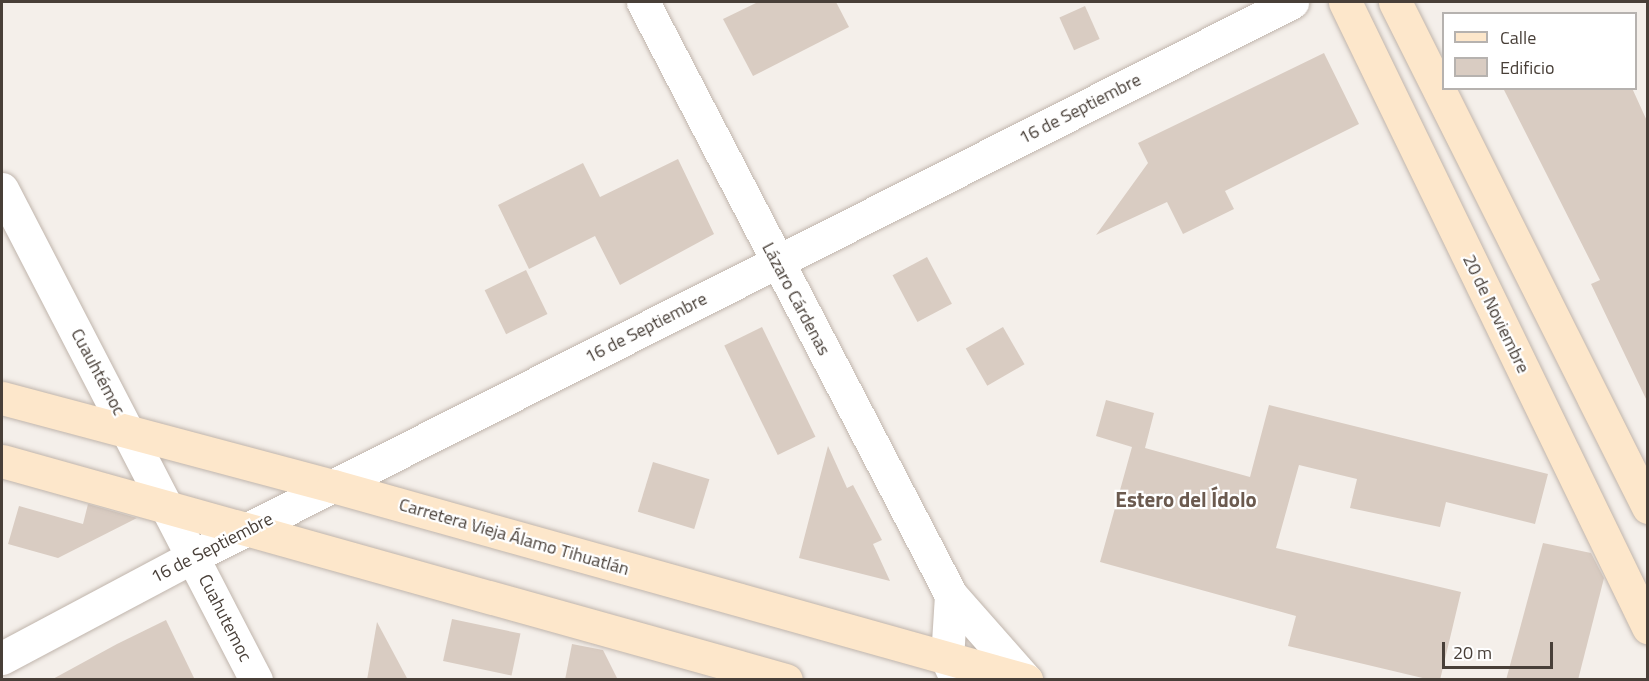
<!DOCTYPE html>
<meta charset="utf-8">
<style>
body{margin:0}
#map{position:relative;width:1649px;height:681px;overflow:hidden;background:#f4efea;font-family:"Titillium Web",sans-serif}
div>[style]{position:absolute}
.building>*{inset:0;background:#d9ccc2;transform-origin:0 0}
.roads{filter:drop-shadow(0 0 2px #c0b5ac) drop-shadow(0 0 2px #c0b5ac)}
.street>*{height:33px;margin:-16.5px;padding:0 16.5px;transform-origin:16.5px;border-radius:16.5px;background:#fff}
.secondary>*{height:33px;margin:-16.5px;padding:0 16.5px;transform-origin:16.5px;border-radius:16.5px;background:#fde7cb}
span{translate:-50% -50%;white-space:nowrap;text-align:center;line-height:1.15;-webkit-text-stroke:4.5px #fff;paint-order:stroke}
.street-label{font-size:18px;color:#483f38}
.quarter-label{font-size:21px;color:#6b5a4f;font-weight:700}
.frame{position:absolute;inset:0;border:3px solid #483f38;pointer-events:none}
.legend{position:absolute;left:1442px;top:12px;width:195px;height:78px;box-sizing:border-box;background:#fff;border:2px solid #b6b2af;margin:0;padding:8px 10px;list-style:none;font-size:18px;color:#483f38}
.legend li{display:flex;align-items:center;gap:12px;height:30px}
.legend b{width:30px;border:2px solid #b6b2af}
.scale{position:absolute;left:1442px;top:642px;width:111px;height:27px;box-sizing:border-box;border:3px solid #483f38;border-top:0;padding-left:8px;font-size:18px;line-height:21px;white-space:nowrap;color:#483f38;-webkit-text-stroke:4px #fff;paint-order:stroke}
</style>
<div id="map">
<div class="building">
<i style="clip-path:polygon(758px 2px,836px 2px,849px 27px,753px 76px,723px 19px)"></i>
<i style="left:1085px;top:6px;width:36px;height:28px;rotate:66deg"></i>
<i style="clip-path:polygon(1324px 53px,1359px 124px,1225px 191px,1234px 209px,1183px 234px,1167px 202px,1096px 235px,1148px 163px,1138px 143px)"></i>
<i style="clip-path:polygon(1503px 88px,1632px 88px,1647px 121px,1647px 401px,1591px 284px,1600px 280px)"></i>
<i style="clip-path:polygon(678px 159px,714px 234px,620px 285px,595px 236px,529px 269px,498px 205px,583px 163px,600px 197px)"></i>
<i style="left:927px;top:257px;width:53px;height:39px;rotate:62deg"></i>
<i style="left:526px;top:270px;width:49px;height:46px;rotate:64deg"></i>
<i style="left:762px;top:327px;width:122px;height:42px;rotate:64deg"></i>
<i style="left:1003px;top:327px;width:43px;height:43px;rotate:60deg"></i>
<i style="clip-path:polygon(1106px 400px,1154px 413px,1145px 448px,1250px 477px,1269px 405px,1548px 474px,1535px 524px,1446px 502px,1440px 527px,1350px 508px,1357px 479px,1299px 465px,1276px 548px,1461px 592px,1440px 680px,1431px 680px,1288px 646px,1296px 616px,1100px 562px,1132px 447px,1096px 436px)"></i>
<i style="clip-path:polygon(828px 446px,847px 488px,853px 485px,882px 540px,873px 544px,890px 581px,799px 558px)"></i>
<i style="left:653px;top:462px;width:59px;height:52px;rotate:17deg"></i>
<i style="clip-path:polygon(88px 504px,137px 518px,58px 558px,8px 544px,19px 506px,83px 524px)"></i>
<i style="clip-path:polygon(1543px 543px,1591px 553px,1604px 578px,1578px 680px,1506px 680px)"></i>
<i style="left:452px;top:619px;width:70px;height:43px;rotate:12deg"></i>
<i style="clip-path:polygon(166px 620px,195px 680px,51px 680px,117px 644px)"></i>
<i style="clip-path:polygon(377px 622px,408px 680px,367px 680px)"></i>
<i style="clip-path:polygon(572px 644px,603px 650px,618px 680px,565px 680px)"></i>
</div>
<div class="roads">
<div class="street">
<i style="left:643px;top:2px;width:668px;rotate:62.55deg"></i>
<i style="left:951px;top:595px;width:113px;rotate:48.6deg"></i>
<i style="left:2px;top:189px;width:553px;rotate:62.65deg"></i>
<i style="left:951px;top:595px;width:64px;rotate:93.6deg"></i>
<i style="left:947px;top:659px;width:23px;rotate:65deg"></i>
<i style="left:2px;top:658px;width:217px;rotate:-28deg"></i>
<i style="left:194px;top:556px;width:1230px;rotate:-26.77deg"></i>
</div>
<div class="secondary">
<i style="left:1345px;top:2px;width:695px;rotate:64.14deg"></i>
<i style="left:1395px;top:2px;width:565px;rotate:63.39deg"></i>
<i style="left:2px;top:398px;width:342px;rotate:14.9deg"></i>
<i style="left:333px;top:486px;width:720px;rotate:15.64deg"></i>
<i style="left:2px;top:461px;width:814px;rotate:15.61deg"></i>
</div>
</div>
<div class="street-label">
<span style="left:1080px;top:109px;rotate:-27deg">16 de Septiembre</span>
<span style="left:796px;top:299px;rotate:62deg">Lázaro Cárdenas</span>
<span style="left:1496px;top:314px;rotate:64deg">20 de Noviembre</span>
<span style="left:646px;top:328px;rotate:-27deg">16 de Septiembre</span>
<span style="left:98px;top:372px;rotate:62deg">Cuauhtémoc</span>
<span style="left:514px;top:537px;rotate:16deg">Carretera Vieja Álamo Tihuatlán</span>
<span style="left:212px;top:548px;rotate:-27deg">16 de Septiembre</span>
<span style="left:225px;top:618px;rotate:63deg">Cuahutemoc</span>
</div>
<div class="quarter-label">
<span style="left:1186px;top:499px">Estero del Ídolo</span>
</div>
<div class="frame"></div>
<ul class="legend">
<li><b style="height:8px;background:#fde7cb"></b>Calle</li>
<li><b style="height:16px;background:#d9ccc2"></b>Edificio</li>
</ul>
<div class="scale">20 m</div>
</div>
